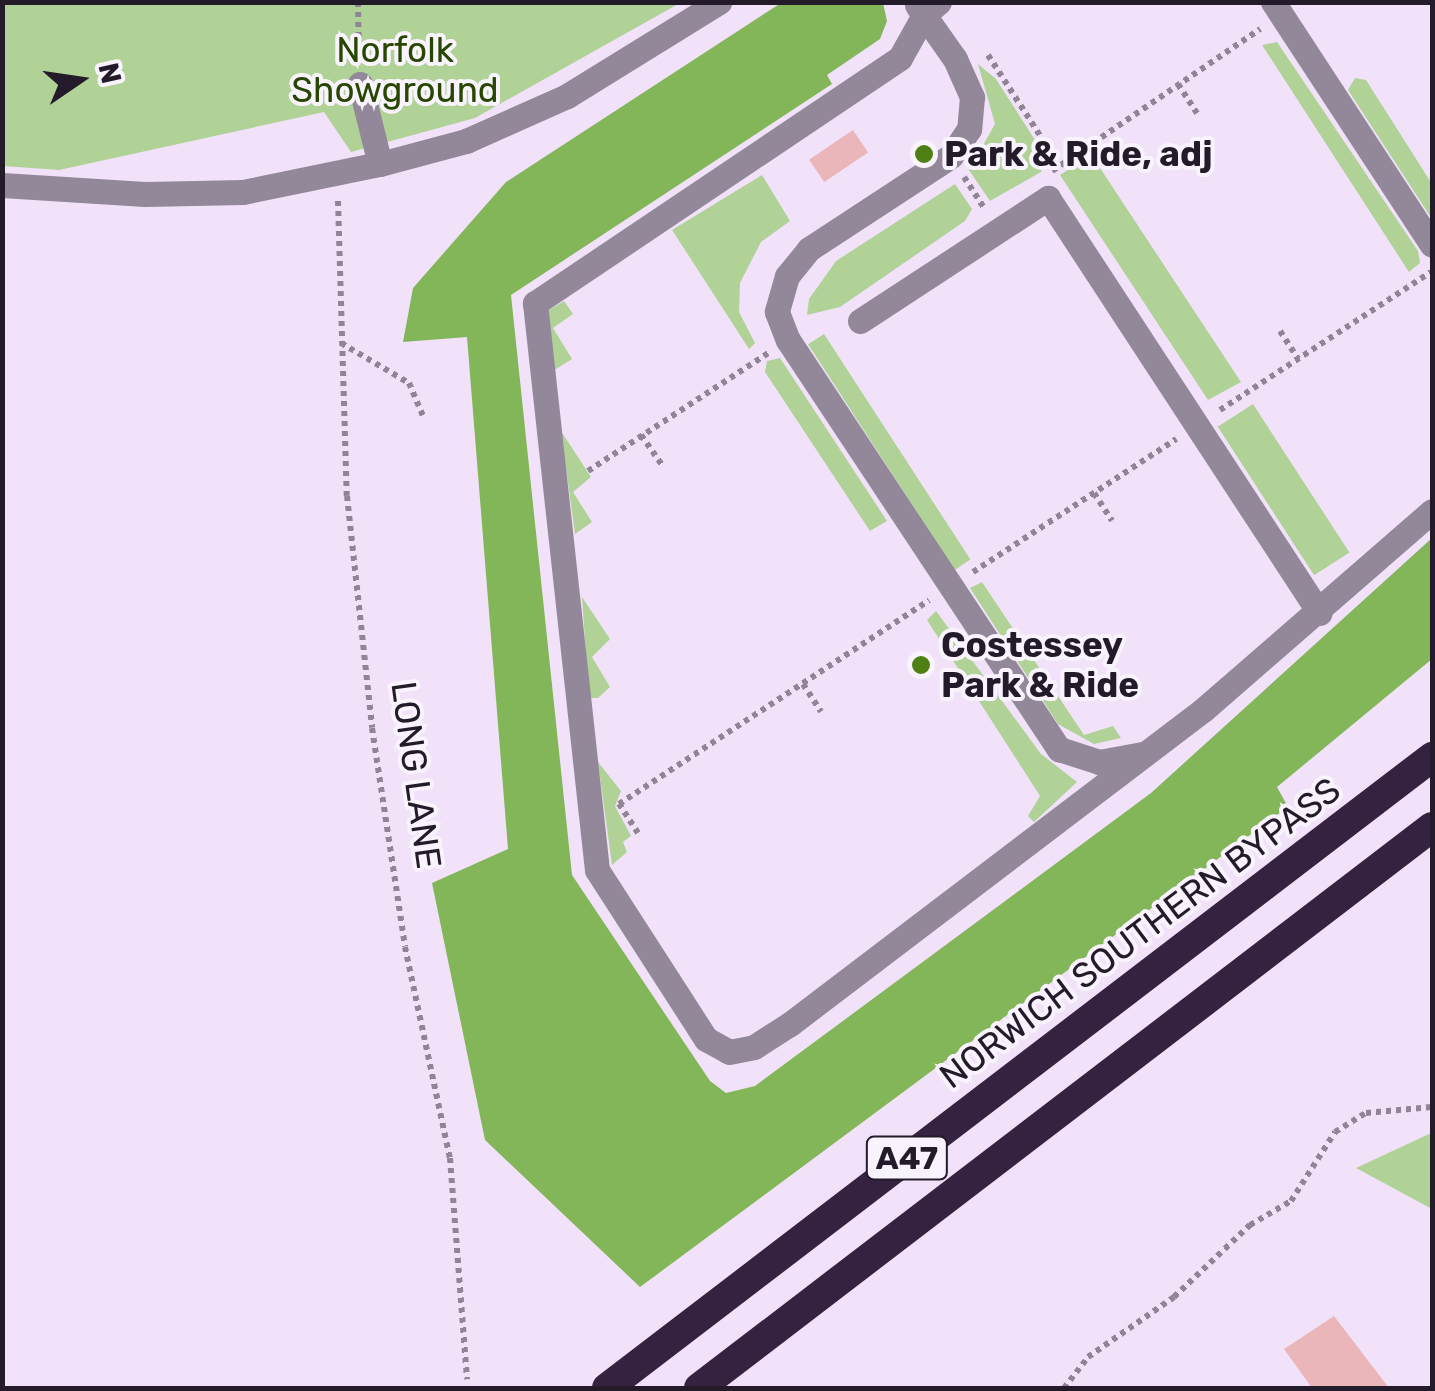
<!DOCTYPE html>
<style>
body{margin:0}
#map{position:relative;width:1435px;height:1391px;overflow:hidden;background:#f1e2fa;font-family:Rubik,sans-serif}
div>[style]{position:absolute}
.green>*{inset:0;background:#b0d297;transform-origin:0 0}
.forest>*{inset:0;background:#83b658}
.building>*{inset:0;background:#eab6ba;transform-origin:0 0}
.path>*{height:6px;margin-top:-3px;transform-origin:0;background:repeating-linear-gradient(90deg,#908497 0 5px,transparent 0 10px)}
.minor>*{height:25px;margin:-12.5px;padding:0 12.5px;transform-origin:12.5px;border-radius:12.5px;background:#928899}
.highway>*{height:30px;margin:-15px;padding:0 15px;transform-origin:15px;border-radius:15px;background:#352140}
.dots>*{width:28px;height:28px;translate:-50% -50%;box-sizing:border-box;border:5px solid #f8f3fc;border-radius:50%}
span{translate:-50% -50%;white-space:nowrap;text-align:center;line-height:1.15;-webkit-text-stroke:8px #f8f3fc;paint-order:stroke}
.shield-label span{padding:2px 8px;background:#f8f3fc;border:2px solid;border-radius:8px;-webkit-text-stroke-width:0}
.shield-label{font-size:32px;color:#241b2a;font-weight:700}
.park-label{font-size:35px;color:#274701}
.poi-label{font-size:35px;color:#241b2a;font-weight:700}
.left{translate:0 -50%;text-align:left}
.street-label{font-size:35px;color:#241b2a}
.frame{position:absolute;inset:0;border:5px solid #241b2a;pointer-events:none}
.north{position:absolute;left:30px;top:30px;width:100px;height:100px;-webkit-text-stroke:8px #f8f3fc;paint-order:stroke;rotate:77deg;font-size:28px;font-weight:700;line-height:40px;text-align:center;color:#241b2a}
.north::after{content:'';display:block;margin:auto;width:35px;height:45px;background:#241b2a;clip-path:polygon(50% 0,100% 100%,50% 72%,0 100%)}
</style>
<div id="map">
<div class="green">
<i style="clip-path:polygon(2px 3px,680px 3px,475px 118px,351px 152px,324px 112px,59px 170px,3px 166px)"></i>
<i style="clip-path:polygon(1277px 42px,1418px 251px,1420px 263px,1409px 272px,1262px 45px)"></i>
<i style="clip-path:polygon(978px 64px,996px 79px,1047px 159px,1041px 172px,990px 201px,969px 170px,995px 124px)"></i>
<i style="clip-path:polygon(1355px 78px,1366px 80px,1432px 184px,1432px 219px,1348px 90px)"></i>
<i style="clip-path:polygon(1086px 158px,1100px 168px,1241px 382px,1208px 400px,1060px 175px)"></i>
<i style="clip-path:polygon(762px 175px,790px 221px,761px 242px,740px 283px,739px 312px,755px 343px,749px 349px,672px 230px)"></i>
<i style="clip-path:polygon(955px 184px,972px 209px,965px 221px,840px 307px,807px 315px,809px 299px,836px 261px)"></i>
<i style="clip-path:polygon(564px 301px,573px 314px,553px 328px,572px 359px,553px 371px,546px 325px,549px 310px)"></i>
<i style="left:824px;top:334px;width:269px;height:19px;rotate:57deg"></i>
<i style="clip-path:polygon(780px 358px,887px 521px,870px 531px,765px 372px,767px 361px)"></i>
<i style="left:1253px;top:404px;width:177px;height:42px;rotate:57deg"></i>
<i style="clip-path:polygon(561px 431px,591px 477px,573px 492px,592px 522px,575px 534px)"></i>
<i style="clip-path:polygon(982px 582px,1084px 735px,1113px 726px,1121px 738px,1094px 744px,1058px 724px,970px 588px)"></i>
<i style="clip-path:polygon(582px 597px,610px 639px,592px 657px,610px 687px,598px 698px,589px 698px)"></i>
<i style="clip-path:polygon(936px 611px,1041px 754px,1077px 782px,1034px 822px,1028px 816px,1040px 796px,927px 620px)"></i>
<i style="clip-path:polygon(598px 762px,621px 791px,615px 806px,631px 836px,623px 842px,627px 852px,612px 865px)"></i>
<i style="clip-path:polygon(1432px 1134px,1432px 1209px,1356px 1168px,1429px 1134px)"></i>
</div>
<div class="forest">
<i style="clip-path:polygon(781px 3px,883px 3px,887px 21px,880px 39px,827px 75px,832px 84px,511px 295px,572px 875px,710px 1081px,726px 1093px,755px 1086px,1151px 793px,1432px 538px,1432px 659px,1277px 787px,1288px 807px,640px 1287px,485px 1140px,432px 883px,508px 849px,467px 337px,403px 342px,413px 288px,506px 182px)"></i>
</div>
<div class="building">
<i style="left:853px;top:130px;width:27px;height:53px;rotate:56deg"></i>
<i style="clip-path:polygon(1334px 1316px,1389px 1388px,1312px 1388px,1284px 1349px)"></i>
</div>
<div class="path">
<i style="left:358px;top:2px;width:56px;rotate:89deg"></i>
<i style="left:988px;top:55px;width:129px;rotate:57.1deg"></i>
<i style="left:1178px;top:84px;width:35px;rotate:57deg"></i>
<i style="left:1052px;top:171px;width:252px;rotate:-34.3deg"></i>
<i style="left:964px;top:177px;width:38px;rotate:57deg"></i>
<i style="left:338px;top:201px;width:295px;rotate:88.3deg"></i>
<i style="left:347px;top:496px;width:233px;rotate:83.8deg"></i>
<i style="left:372px;top:728px;width:221px;rotate:81.4deg"></i>
<i style="left:405px;top:947px;width:216px;rotate:78deg"></i>
<i style="left:450px;top:1158px;width:222px;rotate:85.6deg"></i>
<i style="left:1280px;top:331px;width:33px;rotate:57deg"></i>
<i style="left:341px;top:343px;width:79px;rotate:30.5deg"></i>
<i style="left:409px;top:383px;width:36px;rotate:67deg"></i>
<i style="left:1220px;top:410px;width:252px;rotate:-33.2deg"></i>
<i style="left:641px;top:435px;width:37px;rotate:55deg"></i>
<i style="left:588px;top:471px;width:215px;rotate:-33.2deg"></i>
<i style="left:1094px;top:493px;width:33px;rotate:57deg"></i>
<i style="left:973px;top:572px;width:243px;rotate:-33.2deg"></i>
<i style="left:803px;top:684px;width:33px;rotate:57deg"></i>
<i style="left:638px;top:833px;width:35px;rotate:-123deg"></i>
<i style="left:619px;top:804px;width:371px;rotate:-33.3deg"></i>
<i style="left:1064px;top:1388px;width:39px;rotate:-52deg"></i>
<i style="left:1088px;top:1357px;width:105px;rotate:-34.9deg"></i>
<i style="left:1174px;top:1297px;width:105px;rotate:-43.5deg"></i>
<i style="left:1250px;top:1225px;width:48px;rotate:-30.3deg"></i>
<i style="left:1291px;top:1201px;width:82px;rotate:-57.5deg"></i>
<i style="left:1335px;top:1132px;width:36px;rotate:-32deg"></i>
<i style="left:1366px;top:1113px;width:66px;rotate:-5.2deg"></i>
</div>
<div class="minor">
<i style="left:939px;top:2px;width:20px;rotate:139deg"></i>
<i style="left:924px;top:15px;width:49px;rotate:119.2deg"></i>
<i style="left:900px;top:58px;width:440px;rotate:146.1deg"></i>
<i style="left:535px;top:303px;width:570px;rotate:83.76deg"></i>
<i style="left:597px;top:870px;width:201px;rotate:57.2deg"></i>
<i style="left:706px;top:1039px;width:26px;rotate:29deg"></i>
<i style="left:729px;top:1052px;width:25px;rotate:-11deg"></i>
<i style="left:754px;top:1047px;width:43px;rotate:-32.6deg"></i>
<i style="left:790px;top:1024px;width:519px;rotate:-37.25deg"></i>
<i style="left:1203px;top:710px;width:303px;rotate:-41deg"></i>
<i style="left:1273px;top:2px;width:290px;rotate:56.8deg"></i>
<i style="left:917px;top:5px;width:66px;rotate:54.9deg"></i>
<i style="left:955px;top:59px;width:42px;rotate:65.9deg"></i>
<i style="left:972px;top:97px;width:32px;rotate:95deg"></i>
<i style="left:969px;top:129px;width:32px;rotate:124deg"></i>
<i style="left:951px;top:156px;width:170px;rotate:146.8deg"></i>
<i style="left:809px;top:249px;width:35px;rotate:129deg"></i>
<i style="left:787px;top:276px;width:37px;rotate:106deg"></i>
<i style="left:777px;top:312px;width:30px;rotate:69deg"></i>
<i style="left:788px;top:340px;width:491px;rotate:56.5deg"></i>
<i style="left:1059px;top:749px;width:42px;rotate:18deg"></i>
<i style="left:1099px;top:762px;width:44px;rotate:-10.5deg"></i>
<i style="left:360px;top:84px;width:82px;rotate:76deg"></i>
<i style="left:2px;top:185px;width:143px;rotate:3.6deg"></i>
<i style="left:145px;top:194px;width:98px;rotate:-1.2deg"></i>
<i style="left:243px;top:192px;width:140px;rotate:-11.6deg"></i>
<i style="left:380px;top:164px;width:89px;rotate:-15deg"></i>
<i style="left:466px;top:141px;width:111px;rotate:-24deg"></i>
<i style="left:567px;top:96px;width:179px;rotate:-31.7deg"></i>
<i style="left:860px;top:321px;width:225px;rotate:-33.2deg"></i>
<i style="left:1048px;top:198px;width:496px;rotate:56.8deg"></i>
</div>
<div class="highway">
<i style="left:607px;top:1388px;width:1039px;rotate:-37.41deg"></i>
<i style="left:699px;top:1388px;width:923px;rotate:-37.43deg"></i>
</div>
<div class="dots">
<i style="left:924px;top:154px;background:#4e8013"></i>
<i style="left:921px;top:665px;background:#4e8013"></i>
</div>
<div class="shield-label">
<span style="left:907px;top:1158px">A47</span>
</div>
<div class="park-label">
<span style="left:395px;top:70px">Norfolk<br>Showground</span>
</div>
<div class="poi-label">
<span class="left" style="left:944px;top:154px">Park &amp; Ride, adj</span>
<span class="left" style="left:941px;top:665px">Costessey<br>Park &amp; Ride</span>
</div>
<div class="street-label">
<span style="left:416px;top:775px;rotate:82deg">LONG LANE</span>
<span style="left:1140px;top:933px;rotate:-37deg">NORWICH SOUTHERN BYPASS</span>
</div>
<div class="frame"></div>
<div class="north">N</div>
</div>
